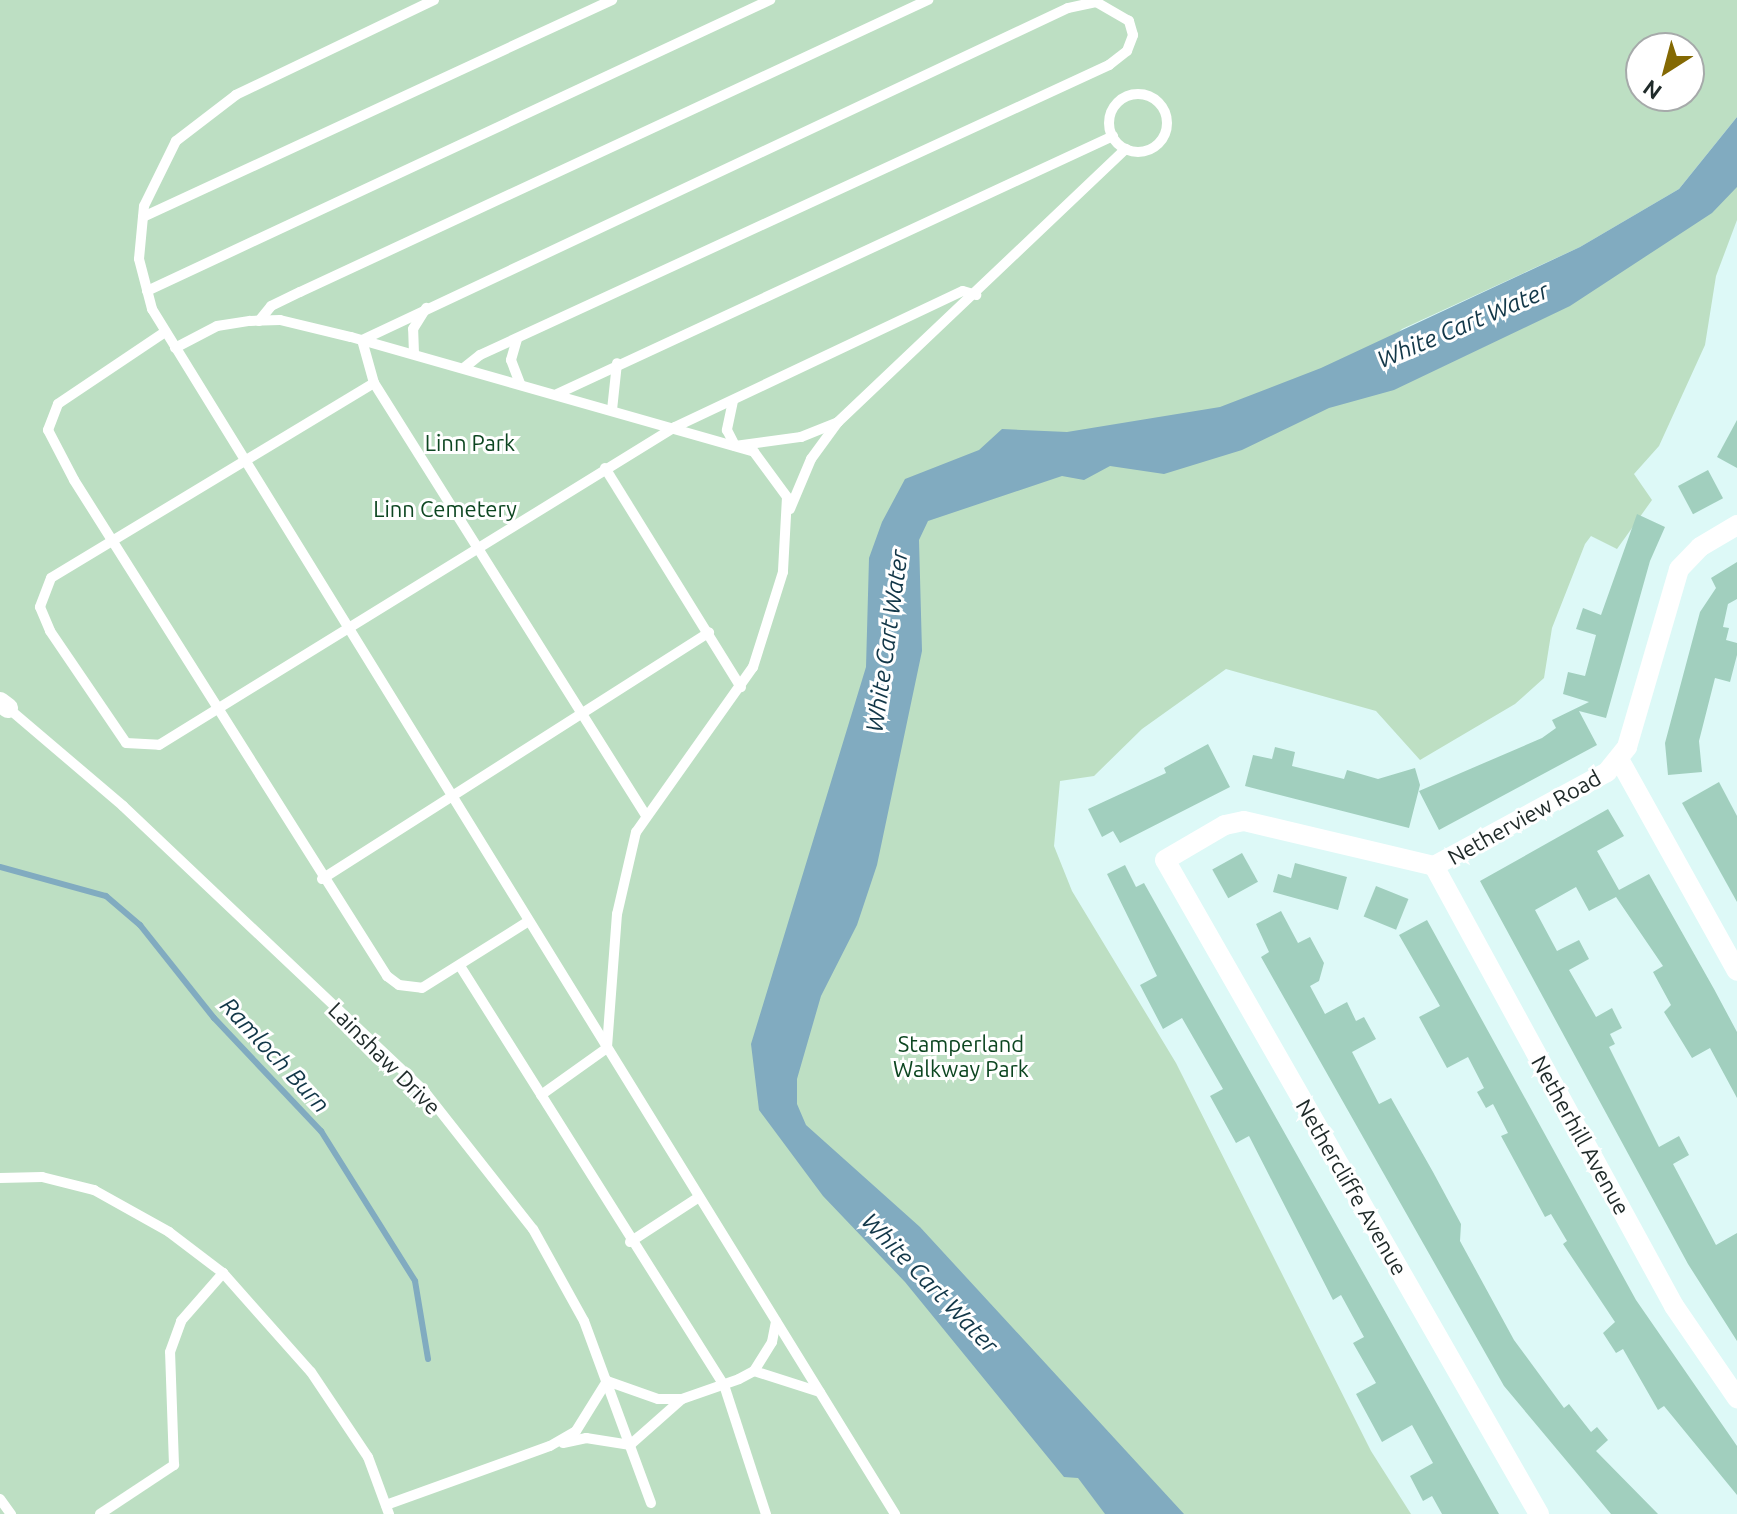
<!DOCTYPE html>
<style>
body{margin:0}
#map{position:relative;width:1737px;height:1514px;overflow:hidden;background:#ddf9f7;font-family:Ubuntu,sans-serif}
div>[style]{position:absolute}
.green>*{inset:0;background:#bddfc3}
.water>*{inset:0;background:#81abc0}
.stream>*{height:6px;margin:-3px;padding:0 3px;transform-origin:3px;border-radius:3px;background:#81abc0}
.building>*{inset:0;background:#a1cfbe;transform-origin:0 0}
.lane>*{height:10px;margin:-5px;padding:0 5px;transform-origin:5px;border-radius:5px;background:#fff}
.lane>.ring{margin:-5px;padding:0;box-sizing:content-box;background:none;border:10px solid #fff;border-radius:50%}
.street>*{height:20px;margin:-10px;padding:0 10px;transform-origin:10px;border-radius:10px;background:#fff}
span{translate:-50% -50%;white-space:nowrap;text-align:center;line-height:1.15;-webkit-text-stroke:6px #fff;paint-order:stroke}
.park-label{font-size:22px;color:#0d4621}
.street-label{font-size:22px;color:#202b2a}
.water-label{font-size:24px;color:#123748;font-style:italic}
.north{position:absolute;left:1625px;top:32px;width:80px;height:80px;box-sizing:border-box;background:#fff;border:2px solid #a6aaaa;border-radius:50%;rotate:216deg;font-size:22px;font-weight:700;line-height:32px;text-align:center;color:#202b2a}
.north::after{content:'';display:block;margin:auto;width:28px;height:36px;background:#846903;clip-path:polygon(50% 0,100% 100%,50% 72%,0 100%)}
</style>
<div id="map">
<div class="green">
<i style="clip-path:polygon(evenodd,0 0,1737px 0,1737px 117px,1679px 189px,1580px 247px,1402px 329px,1358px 370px,1737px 162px,1737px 220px,1716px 276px,1705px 345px,1659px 446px,1634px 474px,1652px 500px,1617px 549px,1591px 536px,1585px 544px,1552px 628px,1544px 678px,1515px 704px,1420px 760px,1376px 711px,1226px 669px,1142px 729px,1094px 776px,1060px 781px,1054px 846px,1072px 891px,1176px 1063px,1371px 1451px,1411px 1514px,0 1514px,0 0,1641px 48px,1689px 48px,1689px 96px,1641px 96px,1641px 48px)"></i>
</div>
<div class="water">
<i style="clip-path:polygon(1737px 117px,1737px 187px,1712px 213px,1570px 306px,1394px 390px,1329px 408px,1242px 450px,1164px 474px,1110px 466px,1084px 480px,1062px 476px,928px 521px,919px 540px,922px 651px,877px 865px,857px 925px,821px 996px,797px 1079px,797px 1104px,806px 1125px,920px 1227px,1184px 1514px,1105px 1514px,1078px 1478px,1064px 1477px,905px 1282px,823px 1196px,759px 1110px,751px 1044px,866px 667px,869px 558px,882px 522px,905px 479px,979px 450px,1002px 429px,1067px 432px,1220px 407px,1321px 368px,1580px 247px,1679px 189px)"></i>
</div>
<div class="stream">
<i style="left:0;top:867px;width:110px;rotate:15.3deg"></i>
<i style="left:106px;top:896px;width:45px;rotate:40.5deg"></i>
<i style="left:140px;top:925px;width:119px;rotate:51.5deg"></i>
<i style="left:214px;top:1018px;width:156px;rotate:46.6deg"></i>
<i style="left:321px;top:1131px;width:177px;rotate:57.9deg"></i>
<i style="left:415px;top:1281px;width:79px;rotate:80.5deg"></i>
</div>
<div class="building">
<i style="clip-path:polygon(1737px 420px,1737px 468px,1717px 457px)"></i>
<i style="left:1708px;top:470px;width:32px;height:34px;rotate:62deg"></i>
<i style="clip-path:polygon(1637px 514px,1665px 527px,1650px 561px,1606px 718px,1579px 711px,1597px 745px,1439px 830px,1419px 791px,1542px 738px,1556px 728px,1552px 720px,1589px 702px,1563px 694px,1568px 672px,1585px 676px,1596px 635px,1576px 629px,1583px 608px,1601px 615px)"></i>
<i style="clip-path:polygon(1737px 562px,1737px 599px,1728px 604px,1723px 627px,1729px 628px,1726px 640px,1737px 643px,1737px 655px,1730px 682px,1715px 678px,1699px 741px,1702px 772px,1668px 775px,1665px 743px,1700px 612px,1716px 588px,1711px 578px)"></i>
<i style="clip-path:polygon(1208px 744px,1230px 787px,1120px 843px,1113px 831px,1102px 837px,1088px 809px,1166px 773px,1164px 768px)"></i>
<i style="clip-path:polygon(1275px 747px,1295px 752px,1292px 766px,1344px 779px,1347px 770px,1378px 779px,1415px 768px,1420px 785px,1409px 828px,1245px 786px,1253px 755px,1272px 759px)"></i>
<i style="clip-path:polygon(1719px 782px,1737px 816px,1737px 902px,1682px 803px)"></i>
<i style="clip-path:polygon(1608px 809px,1624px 836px,1597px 851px,1619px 890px,1649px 874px,1714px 989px,1737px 1032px,1737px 1098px,1710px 1048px,1692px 1058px,1664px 1012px,1671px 1005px,1653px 972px,1663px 966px,1616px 897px,1589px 911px,1576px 887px,1535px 910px,1557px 951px,1579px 940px,1589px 959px,1569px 970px,1596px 1017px,1612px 1008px,1622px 1028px,1610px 1034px,1615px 1044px,1609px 1047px,1659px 1147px,1679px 1136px,1689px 1155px,1673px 1164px,1716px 1245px,1737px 1233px,1737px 1341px,1688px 1264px,1480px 881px)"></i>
<i style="left:1242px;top:853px;width:33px;height:34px;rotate:61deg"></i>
<i style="clip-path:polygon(1295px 863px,1347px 877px,1338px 910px,1273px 892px,1278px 874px,1291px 878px)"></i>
<i style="clip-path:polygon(1125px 865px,1136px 887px,1144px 883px,1499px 1514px,1442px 1514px,1432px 1496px,1423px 1501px,1410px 1476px,1433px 1463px,1412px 1425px,1382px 1442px,1356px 1394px,1376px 1383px,1353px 1343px,1364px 1337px,1341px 1295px,1333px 1300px,1249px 1136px,1236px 1143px,1210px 1096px,1223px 1089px,1182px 1018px,1163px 1029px,1140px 985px,1157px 976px,1107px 874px)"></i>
<i style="left:1376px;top:886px;width:35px;height:33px;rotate:22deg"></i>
<i style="clip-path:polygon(1281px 911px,1298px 943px,1310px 937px,1324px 963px,1319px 981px,1310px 986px,1325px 1014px,1347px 1002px,1356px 1021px,1364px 1017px,1376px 1039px,1352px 1052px,1379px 1104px,1391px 1098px,1433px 1172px,1461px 1224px,1460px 1241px,1514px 1340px,1564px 1408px,1569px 1404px,1591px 1432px,1597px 1427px,1608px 1440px,1596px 1451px,1658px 1514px,1611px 1514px,1504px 1386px,1261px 957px,1269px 952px,1256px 924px)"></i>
<i style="clip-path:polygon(1427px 920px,1636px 1300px,1737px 1446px,1737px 1495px,1664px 1406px,1658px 1410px,1623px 1349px,1616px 1353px,1603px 1333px,1615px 1322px,1563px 1244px,1567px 1241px,1551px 1214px,1545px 1217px,1501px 1136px,1508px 1133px,1493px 1104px,1486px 1108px,1477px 1092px,1484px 1088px,1468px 1057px,1447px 1068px,1419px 1017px,1440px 1006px,1399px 935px)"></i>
</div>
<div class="lane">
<i style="left:434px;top:0;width:220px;rotate:154.4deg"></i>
<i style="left:236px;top:95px;width:76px;rotate:142.5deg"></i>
<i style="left:176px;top:141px;width:72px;rotate:116.2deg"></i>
<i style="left:144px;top:206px;width:53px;rotate:95.4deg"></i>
<i style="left:139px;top:259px;width:52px;rotate:75.4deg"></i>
<i style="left:152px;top:309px;width:1416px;rotate:58.34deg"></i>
<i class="ring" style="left:1109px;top:94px;width:48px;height:48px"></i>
<i style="left:143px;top:217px;width:517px;rotate:-24.83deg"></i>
<i style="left:147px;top:291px;width:688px;rotate:-25.04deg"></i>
<i style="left:259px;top:321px;width:19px;rotate:-51deg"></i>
<i style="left:271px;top:306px;width:32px;rotate:-26deg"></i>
<i style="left:300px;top:292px;width:693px;rotate:-24.94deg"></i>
<i style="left:165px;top:332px;width:129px;rotate:146.1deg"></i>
<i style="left:58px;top:404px;width:28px;rotate:111deg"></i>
<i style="left:48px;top:430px;width:56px;rotate:62.5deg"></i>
<i style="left:74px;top:480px;width:587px;rotate:57.75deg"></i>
<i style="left:387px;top:976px;width:15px;rotate:37deg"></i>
<i style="left:399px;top:985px;width:23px;rotate:7deg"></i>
<i style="left:422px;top:988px;width:126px;rotate:-32.1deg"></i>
<i style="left:517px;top:339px;width:22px;rotate:106deg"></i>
<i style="left:511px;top:360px;width:25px;rotate:69deg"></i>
<i style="left:175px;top:348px;width:47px;rotate:-27.6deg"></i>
<i style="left:217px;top:326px;width:33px;rotate:-9deg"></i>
<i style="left:250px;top:321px;width:30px;rotate:-2deg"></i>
<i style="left:280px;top:320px;width:73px;rotate:13.5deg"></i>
<i style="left:351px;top:337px;width:419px;rotate:15.9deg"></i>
<i style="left:754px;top:452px;width:56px;rotate:53.7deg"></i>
<i style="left:787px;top:497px;width:75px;rotate:93.1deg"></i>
<i style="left:783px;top:572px;width:100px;rotate:107.5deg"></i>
<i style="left:753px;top:667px;width:202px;rotate:125.3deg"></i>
<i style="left:636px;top:832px;width:84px;rotate:103deg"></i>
<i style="left:617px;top:914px;width:134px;rotate:94.3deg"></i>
<i style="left:607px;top:1048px;width:81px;rotate:144.5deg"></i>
<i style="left:414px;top:354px;width:25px;rotate:-92deg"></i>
<i style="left:413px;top:329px;width:25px;rotate:-58deg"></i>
<i style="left:465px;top:367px;width:19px;rotate:-39deg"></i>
<i style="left:480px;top:355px;width:693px;rotate:-24.75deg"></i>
<i style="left:1109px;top:65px;width:23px;rotate:-38deg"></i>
<i style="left:1127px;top:51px;width:17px;rotate:-69deg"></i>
<i style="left:1133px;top:35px;width:15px;rotate:-106deg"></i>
<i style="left:1129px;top:21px;width:38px;rotate:-150deg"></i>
<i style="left:1096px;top:2px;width:29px;rotate:168deg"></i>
<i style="left:1068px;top:8px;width:780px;rotate:154.81deg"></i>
<i style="left:362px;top:340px;width:45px;rotate:74.4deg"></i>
<i style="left:374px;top:383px;width:509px;rotate:57.84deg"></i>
<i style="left:374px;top:383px;width:377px;rotate:148.9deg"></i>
<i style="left:51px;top:578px;width:31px;rotate:111deg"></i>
<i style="left:40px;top:607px;width:26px;rotate:67deg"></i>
<i style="left:50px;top:631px;width:135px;rotate:55.8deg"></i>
<i style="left:126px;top:743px;width:33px;rotate:3deg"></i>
<i style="left:159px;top:745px;width:606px;rotate:-31.64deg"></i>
<i style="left:675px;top:427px;width:318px;rotate:-25.3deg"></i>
<i style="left:963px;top:291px;width:14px;rotate:17deg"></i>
<i style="left:557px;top:394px;width:613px;rotate:-24.89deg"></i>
<i style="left:733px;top:401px;width:30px;rotate:102deg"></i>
<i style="left:727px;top:430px;width:18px;rotate:63deg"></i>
<i style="left:735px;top:446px;width:67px;rotate:-7.8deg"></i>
<i style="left:801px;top:437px;width:40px;rotate:-22deg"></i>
<i style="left:612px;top:410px;width:47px;rotate:-83.9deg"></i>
<i style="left:605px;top:468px;width:258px;rotate:58.2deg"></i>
<i style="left:790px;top:509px;width:54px;rotate:-67.2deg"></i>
<i style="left:811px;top:459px;width:46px;rotate:-53.9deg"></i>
<i style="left:838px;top:422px;width:397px;rotate:-43.5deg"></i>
<i style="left:8px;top:708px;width:151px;rotate:40.4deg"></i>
<i style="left:123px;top:806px;width:416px;rotate:43.4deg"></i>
<i style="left:425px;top:1092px;width:174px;rotate:51.8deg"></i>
<i style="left:533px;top:1229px;width:105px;rotate:61deg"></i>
<i style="left:584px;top:1321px;width:194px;rotate:69.8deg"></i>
<i style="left:322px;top:879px;width:459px;rotate:-32.5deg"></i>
<i style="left:460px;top:966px;width:495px;rotate:57.8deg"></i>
<i style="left:724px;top:1385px;width:136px;rotate:72deg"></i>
<i style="left:0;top:1178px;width:42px;rotate:-1.4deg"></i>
<i style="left:42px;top:1177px;width:54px;rotate:14deg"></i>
<i style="left:94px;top:1190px;width:86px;rotate:29.2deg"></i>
<i style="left:169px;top:1232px;width:68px;rotate:37.2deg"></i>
<i style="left:223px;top:1273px;width:132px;rotate:48.4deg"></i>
<i style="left:311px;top:1372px;width:102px;rotate:56.2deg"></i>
<i style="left:368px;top:1457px;width:61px;rotate:69.8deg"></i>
<i style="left:630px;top:1242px;width:82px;rotate:-33.1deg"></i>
<i style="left:754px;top:1371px;width:69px;rotate:17.7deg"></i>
<i style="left:563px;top:1443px;width:24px;rotate:-12deg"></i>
<i style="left:586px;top:1438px;width:45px;rotate:9deg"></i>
<i style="left:630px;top:1445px;width:69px;rotate:-41.5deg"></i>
<i style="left:0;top:1499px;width:19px;rotate:54deg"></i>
<i style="left:386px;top:1505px;width:174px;rotate:-19.8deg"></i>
<i style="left:550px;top:1446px;width:30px;rotate:-30deg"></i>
<i style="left:576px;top:1431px;width:59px;rotate:-58.2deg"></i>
<i style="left:607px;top:1381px;width:54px;rotate:19.4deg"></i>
<i style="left:658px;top:1399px;width:24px"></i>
<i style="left:682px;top:1399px;width:60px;rotate:-19.3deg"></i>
<i style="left:739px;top:1379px;width:17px;rotate:-28deg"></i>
<i style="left:754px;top:1371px;width:34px;rotate:-58deg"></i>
<i style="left:772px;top:1342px;width:21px;rotate:-79deg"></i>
<i style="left:100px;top:1514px;width:89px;rotate:-33.5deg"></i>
<i style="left:174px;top:1465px;width:113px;rotate:-92deg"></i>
<i style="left:170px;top:1352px;width:33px;rotate:-70deg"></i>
<i style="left:181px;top:1321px;width:64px;rotate:-48.8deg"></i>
</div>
<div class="street">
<i style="left:0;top:702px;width:10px;rotate:37deg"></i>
<i style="left:1620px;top:761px;width:240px;rotate:60.9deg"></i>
<i style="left:1434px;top:866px;width:501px;rotate:61.39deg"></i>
<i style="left:1674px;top:1306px;width:112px;rotate:55.6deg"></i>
<i style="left:1539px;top:1514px;width:753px;rotate:-119.76deg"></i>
<i style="left:1165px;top:860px;width:69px;rotate:-30.3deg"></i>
<i style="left:1225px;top:825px;width:19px;rotate:-12deg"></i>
<i style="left:1244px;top:821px;width:195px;rotate:13.3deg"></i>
<i style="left:1434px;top:866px;width:197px;rotate:-28.5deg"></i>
<i style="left:1607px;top:772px;width:32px;rotate:-51deg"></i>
<i style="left:1627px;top:747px;width:185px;rotate:-73.7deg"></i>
<i style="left:1679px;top:569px;width:30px;rotate:-46deg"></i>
<i style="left:1700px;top:547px;width:43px;rotate:-30.7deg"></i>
</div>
<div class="park-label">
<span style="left:470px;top:443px">Linn Park</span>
<span style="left:445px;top:509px">Linn Cemetery</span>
<span style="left:961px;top:1056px">Stamperland<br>Walkway Park</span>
</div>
<div class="street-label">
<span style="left:1524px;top:817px;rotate:-29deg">Netherview Road</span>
<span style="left:385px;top:1058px;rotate:45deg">Lainshaw Drive</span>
<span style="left:1581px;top:1135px;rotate:61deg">Netherhill Avenue</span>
<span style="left:1352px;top:1187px;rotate:60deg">Nethercliffe Avenue</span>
</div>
<div class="water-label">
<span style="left:1463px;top:325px;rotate:-23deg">White Cart Water</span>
<span style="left:887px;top:641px;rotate:-82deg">White Cart Water</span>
<span style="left:275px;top:1055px;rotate:47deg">Ramloch Burn</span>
<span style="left:930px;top:1283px;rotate:46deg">White Cart Water</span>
</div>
<div class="north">N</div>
</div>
